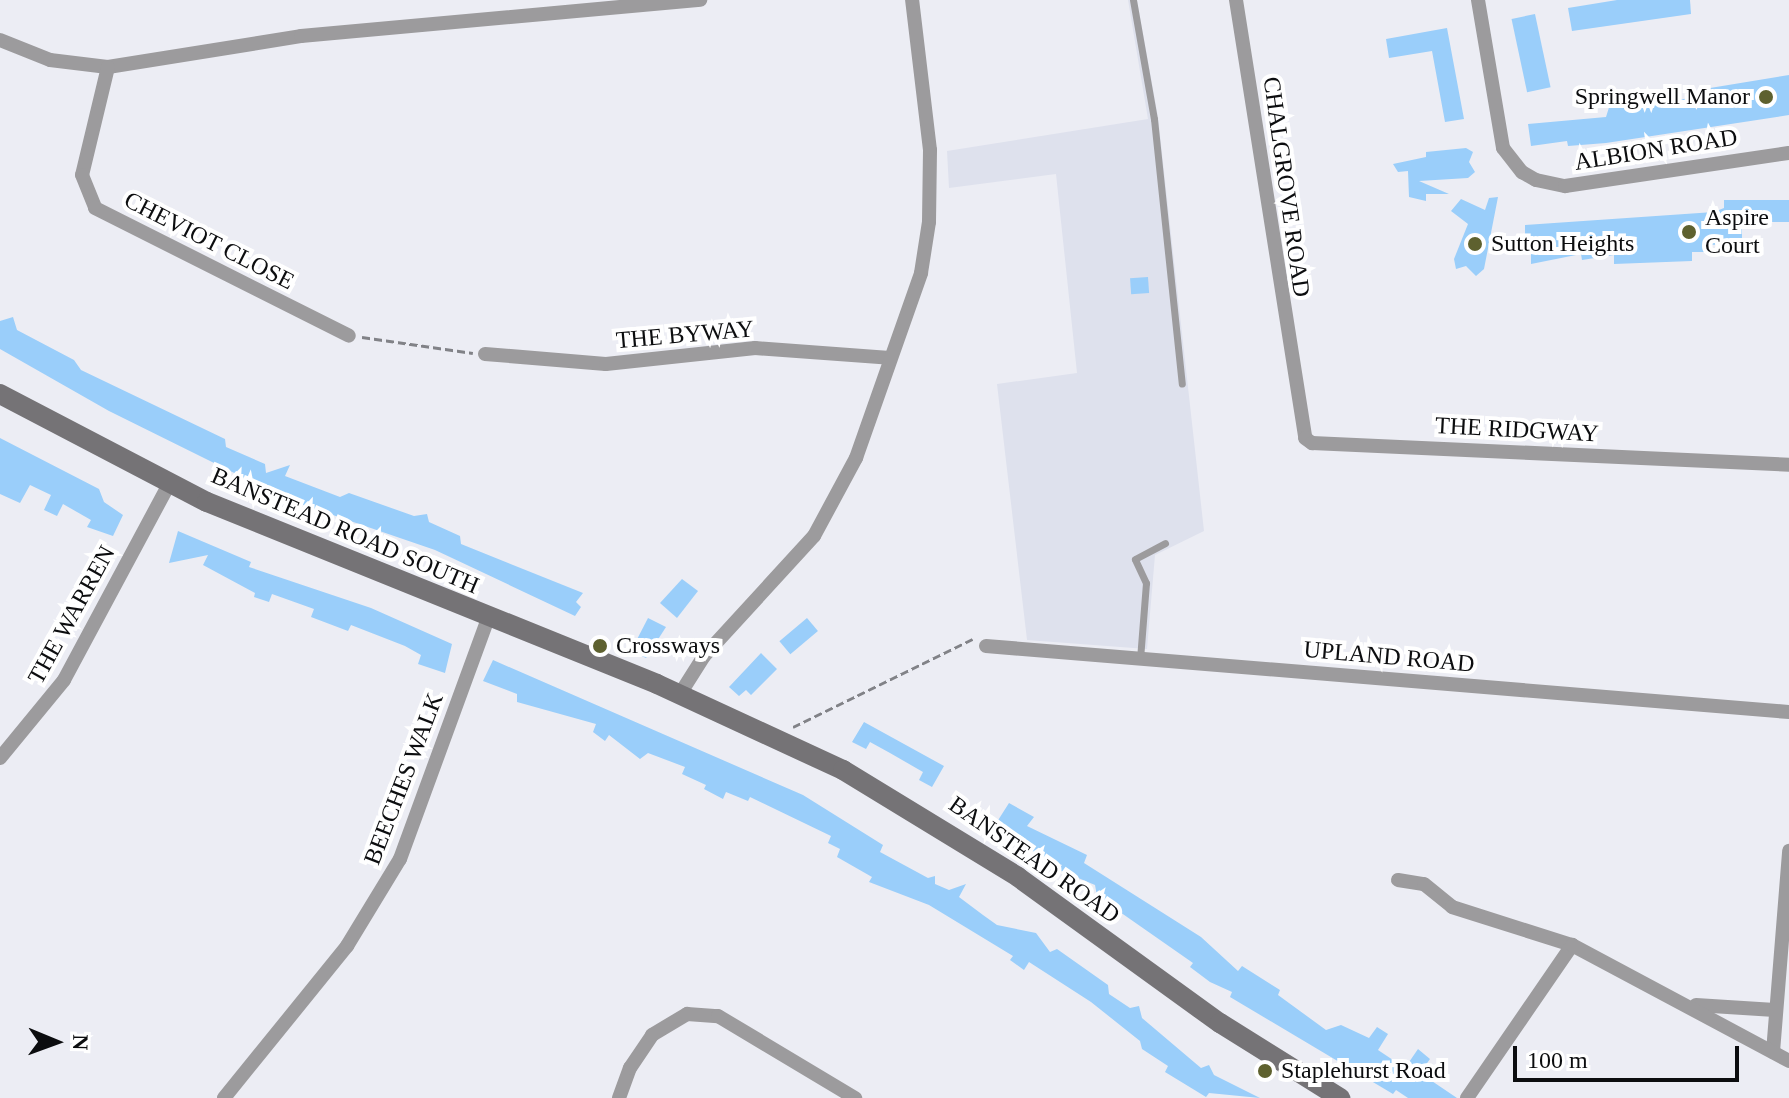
<!DOCTYPE html>
<style>
body{margin:0}
#map{position:relative;width:1789px;height:1098px;overflow:hidden;background:#ecedf4;font-family:Georgia,serif}
div>[style]{position:absolute}
.built>*{inset:0;background:#dee1ed}
.building>*{inset:0;background:#9acefa;transform-origin:0 0}
.path>*{height:3px;margin-top:-1.5px;transform-origin:0;background:repeating-linear-gradient(90deg,#818287 0 8px,transparent 0 12px)}
.lane>*{height:7px;margin:-3.5px;padding:0 3.5px;transform-origin:3.5px;border-radius:3.5px;background:#9c9b9d}
.street>*{height:14px;margin:-7px;padding:0 7px;transform-origin:7px;border-radius:7px;background:#9c9b9d}
.secondary>*{height:20px;margin:-10px;padding:0 10px;transform-origin:10px;border-radius:10px;background:#757376}
.dots>*{width:22px;height:22px;translate:-50% -50%;box-sizing:border-box;border:4px solid #fff;border-radius:50%}
span{translate:-50% -50%;white-space:nowrap;text-align:center;line-height:1.15;-webkit-text-stroke:8px #fff;paint-order:stroke}
.poi-label{font-size:24px;color:#0c0d0f}
.right{translate:-100% -50%;text-align:right}
.left{translate:0 -50%;text-align:left}
.street-label{font-size:24px;color:#0c0d0f}
.north{position:absolute;left:16px;top:1002px;width:80px;height:80px;-webkit-text-stroke:6px #fff;paint-order:stroke;rotate:91deg;font-size:22px;font-weight:700;line-height:32px;text-align:center;color:#0c0d0f}
.north::after{content:'';display:block;margin:auto;width:28px;height:36px;background:#0c0d0f;clip-path:polygon(50% 0,100% 100%,50% 72%,0 100%)}
.scale{position:absolute;left:1513px;top:1046px;width:226px;height:36px;box-sizing:border-box;border:4px solid #0c0d0f;border-top:0;padding-left:10px;font-size:24px;line-height:28px;white-space:nowrap;color:#0c0d0f;-webkit-text-stroke:6px #fff;paint-order:stroke}
</style>
<div id="map">
<div class="built">
<i style="clip-path:polygon(1128px 0,1137px 0,1158px 117px,1204px 531px,1155px 555px,1147px 649px,1027px 640px,997px 384px,1077px 373px,1056px 174px,949px 188px,947px 151px,1148px 119px)"></i>
</div>
<div class="building">
<i style="clip-path:polygon(1617px 0,1690px 0,1691px 14px,1572px 31px,1568px 8px)"></i>
<i style="left:1535px;top:14px;width:75px;height:24px;rotate:78deg"></i>
<i style="clip-path:polygon(1447px 28px,1464px 119px,1445px 122px,1432px 51px,1389px 58px,1386px 39px)"></i>
<i style="clip-path:polygon(1789px 75px,1789px 115px,1606px 143px,1568px 146px,1567px 141px,1531px 146px,1528px 124px,1606px 117px,1611px 101px,1632px 98px,1633px 104px,1640px 105px,1705px 96px,1704px 89px)"></i>
<i style="clip-path:polygon(1466px 148px,1473px 152px,1469px 162px,1475px 172px,1468px 178px,1419px 181px,1449px 194px,1426px 194px,1426px 201px,1409px 197px,1408px 171px,1398px 172px,1393px 164px,1426px 157px,1426px 152px)"></i>
<i style="clip-path:polygon(1498px 197px,1484px 269px,1476px 276px,1466px 266px,1456px 269px,1454px 259px,1468px 224px,1451px 211px,1461px 199px,1485px 210px,1489px 198px)"></i>
<i style="clip-path:polygon(1724px 200px,1789px 200px,1789px 222px,1742px 222px,1742px 244px,1705px 245px,1705px 252px,1692px 252px,1692px 261px,1614px 264px,1614px 255px,1582px 260px,1581px 254px,1531px 264px,1531px 252px,1518px 252px,1518px 235px,1525px 235px,1525px 225px,1714px 212px,1724px 208px)"></i>
<i style="left:1148px;top:277px;width:16px;height:18px;rotate:86deg"></i>
<i style="clip-path:polygon(13px 317px,17px 330px,74px 360px,81px 370px,225px 439px,226px 447px,265px 464px,266px 473px,290px 465px,285px 476px,340px 497px,349px 493px,414px 516px,427px 514px,429px 522px,460px 536px,461px 544px,583px 593px,576px 602px,581px 607px,575px 616px,435px 550px,289px 500px,109px 411px,0 349px,0 321px)"></i>
<i style="clip-path:polygon(0 438px,99px 489px,104px 502px,123px 515px,113px 536px,87px 527px,91px 520px,63px 504px,57px 516px,44px 510px,51px 495px,30px 485px,20px 503px,0 494px)"></i>
<i style="clip-path:polygon(178px 531px,251px 562px,249px 567px,371px 608px,452px 644px,445px 673px,418px 664px,421px 655px,405px 646px,351px 625px,348px 631px,311px 617px,314px 609px,272px 594px,269px 602px,254px 597px,255px 593px,203px 565px,208px 555px,169px 563px)"></i>
<i style="clip-path:polygon(682px 579px,698px 591px,677px 618px,660px 603px)"></i>
<i style="clip-path:polygon(648px 618px,666px 627px,646px 658px,631px 651px)"></i>
<i style="left:807px;top:618px;width:17px;height:36px;rotate:50deg"></i>
<i style="clip-path:polygon(761px 653px,777px 669px,751px 695px,746px 690px,739px 696px,729px 687px)"></i>
<i style="clip-path:polygon(493px 660px,803px 795px,883px 845px,880px 852px,928px 878px,935px 876px,935px 884px,949px 890px,966px 884px,959px 897px,983px 915px,997px 925px,1036px 933px,1050px 952px,1057px 949px,1108px 985px,1109px 994px,1130px 1008px,1139px 1006px,1142px 1018px,1201px 1068px,1209px 1065px,1214px 1075px,1260px 1098px,1209px 1093px,1206px 1097px,1165px 1072px,1168px 1066px,1142px 1049px,1140px 1041px,1091px 1002px,1029px 962px,1024px 970px,1010px 960px,1013px 956px,929px 905px,869px 882px,872px 877px,837px 857px,840px 849px,828px 843px,831px 836px,750px 797px,748px 801px,726px 792px,723px 799px,704px 789px,706px 785px,682px 774px,685px 767px,648px 753px,640px 759px,609px 735px,605px 741px,593px 732px,596px 724px,517px 702px,517px 694px,483px 681px)"></i>
<i style="clip-path:polygon(864px 722px,944px 766px,932px 787px,919px 780px,923px 772px,890px 753px,870px 742px,866px 749px,852px 742px)"></i>
<i style="clip-path:polygon(1009px 803px,1034px 817px,1027px 826px,1087px 855px,1084px 863px,1201px 937px,1238px 971px,1242px 966px,1280px 990px,1278px 995px,1326px 1030px,1341px 1025px,1369px 1038px,1377px 1027px,1388px 1034px,1378px 1050px,1405px 1068px,1418px 1049px,1430px 1059px,1420px 1073px,1457px 1098px,1408px 1098px,1396px 1090px,1393px 1094px,1230px 997px,1232px 992px,1210px 982px,1190px 967px,1193px 963px,1097px 896px,1095px 885px,1059px 870px,1062px 865px,1034px 853px,1024px 839px,995px 825px)"></i>
</div>
<div class="path">
<i style="left:362px;top:337px;width:112px;rotate:8.2deg"></i>
<i style="left:793px;top:727px;width:200px;rotate:-26.1deg"></i>
</div>
<div class="lane">
<i style="left:1133px;top:0;width:121px;rotate:80deg"></i>
<i style="left:1154px;top:119px;width:266px;rotate:84deg"></i>
<i style="left:1140px;top:659px;width:76px;rotate:-85.5deg"></i>
<i style="left:1146px;top:583px;width:26px;rotate:-115deg"></i>
<i style="left:1135px;top:559px;width:34px;rotate:-28deg"></i>
</div>
<div class="street">
<i style="left:1236px;top:0;width:443px;rotate:81deg"></i>
<i style="left:1305px;top:438px;width:9px;rotate:36deg"></i>
<i style="left:1312px;top:443px;width:478px;rotate:2.6deg"></i>
<i style="left:1478px;top:0;width:150px;rotate:80.4deg"></i>
<i style="left:1503px;top:148px;width:31px;rotate:52deg"></i>
<i style="left:1522px;top:172px;width:16px;rotate:30deg"></i>
<i style="left:1536px;top:180px;width:30px;rotate:12deg"></i>
<i style="left:1565px;top:186px;width:226px;rotate:-8.4deg"></i>
<i style="left:0;top:40px;width:54px;rotate:21.8deg"></i>
<i style="left:50px;top:60px;width:58px;rotate:6.9deg"></i>
<i style="left:108px;top:67px;width:195px;rotate:-9.1deg"></i>
<i style="left:301px;top:36px;width:401px;rotate:-5.2deg"></i>
<i style="left:108px;top:67px;width:111px;rotate:103.5deg"></i>
<i style="left:82px;top:175px;width:35px;rotate:68deg"></i>
<i style="left:95px;top:208px;width:284px;rotate:26.7deg"></i>
<i style="left:485px;top:354px;width:121px;rotate:4.7deg"></i>
<i style="left:606px;top:364px;width:150px;rotate:-6.1deg"></i>
<i style="left:755px;top:348px;width:135px;rotate:4.2deg"></i>
<i style="left:986px;top:646px;width:806px;rotate:4.7deg"></i>
<i style="left:680px;top:694px;width:45px;rotate:-57.7deg"></i>
<i style="left:704px;top:656px;width:163px;rotate:-47.5deg"></i>
<i style="left:814px;top:536px;width:89px;rotate:-61.7deg"></i>
<i style="left:856px;top:458px;width:196px;rotate:-70.6deg"></i>
<i style="left:921px;top:273px;width:52px;rotate:-81.1deg"></i>
<i style="left:929px;top:222px;width:72px;rotate:-89.2deg"></i>
<i style="left:930px;top:150px;width:151px;rotate:-96.8deg"></i>
<i style="left:0;top:758px;width:101px;rotate:-50.6deg"></i>
<i style="left:64px;top:680px;width:222px;rotate:-61.8deg"></i>
<i style="left:1398px;top:880px;width:26px;rotate:9deg"></i>
<i style="left:1424px;top:884px;width:36px;rotate:39deg"></i>
<i style="left:1452px;top:907px;width:126px;rotate:17.6deg"></i>
<i style="left:1696px;top:1005px;width:79px;rotate:3.6deg"></i>
<i style="left:1773px;top:1052px;width:202px;rotate:-85.4deg"></i>
<i style="left:224px;top:1098px;width:196px;rotate:-51deg"></i>
<i style="left:347px;top:946px;width:102px;rotate:-58.7deg"></i>
<i style="left:400px;top:859px;width:257px;rotate:-69.9deg"></i>
<i style="left:619px;top:1098px;width:32px;rotate:-70deg"></i>
<i style="left:630px;top:1068px;width:40px;rotate:-56deg"></i>
<i style="left:652px;top:1035px;width:41px;rotate:-31deg"></i>
<i style="left:687px;top:1014px;width:31px;rotate:4deg"></i>
<i style="left:718px;top:1016px;width:160px;rotate:30.9deg"></i>
<i style="left:1467px;top:1098px;width:186px;rotate:-55.5deg"></i>
<i style="left:1572px;top:945px;width:246px;rotate:28.1deg"></i>
</div>
<div class="secondary">
<i style="left:0;top:394px;width:233px;rotate:27.6deg"></i>
<i style="left:207px;top:502px;width:485px;rotate:22deg"></i>
<i style="left:657px;top:684px;width:205px;rotate:24.8deg"></i>
<i style="left:843px;top:770px;width:205px;rotate:31.4deg"></i>
<i style="left:1018px;top:877px;width:249px;rotate:35.9deg"></i>
<i style="left:1220px;top:1023px;width:142px;rotate:32deg"></i>
</div>
<div class="dots">
<i style="left:1766px;top:97px;background:#5e612f"></i>
<i style="left:1689px;top:232px;background:#5e612f"></i>
<i style="left:1475px;top:244px;background:#5e612f"></i>
<i style="left:600px;top:646px;background:#5e612f"></i>
<i style="left:1265px;top:1071px;background:#5e612f"></i>
</div>
<div class="poi-label">
<span class="right" style="left:1750px;top:97px">Springwell Manor</span>
<span class="left" style="left:1705px;top:232px">Aspire<br>Court</span>
<span class="left" style="left:1491px;top:244px">Sutton Heights</span>
<span class="left" style="left:616px;top:646px">Crossways</span>
<span class="left" style="left:1281px;top:1071px">Staplehurst Road</span>
</div>
<div class="street-label">
<span style="left:1656px;top:150px;rotate:-9deg">ALBION ROAD</span>
<span style="left:1286px;top:187px;rotate:82deg">CHALGROVE ROAD</span>
<span style="left:209px;top:241px;rotate:27deg">CHEVIOT CLOSE</span>
<span style="left:685px;top:335px;rotate:-5deg">THE BYWAY</span>
<span style="left:1517px;top:430px;rotate:3deg">THE RIDGWAY</span>
<span style="left:345px;top:531px;rotate:23deg">BANSTEAD ROAD SOUTH</span>
<span style="left:72px;top:615px;rotate:-61deg">THE WARREN</span>
<span style="left:1389px;top:657px;rotate:5deg">UPLAND ROAD</span>
<span style="left:404px;top:779px;rotate:-69deg">BEECHES WALK</span>
<span style="left:1034px;top:860px;rotate:35deg">BANSTEAD ROAD</span>
</div>
<div class="north">N</div>
<div class="scale">100 m</div>
</div>
